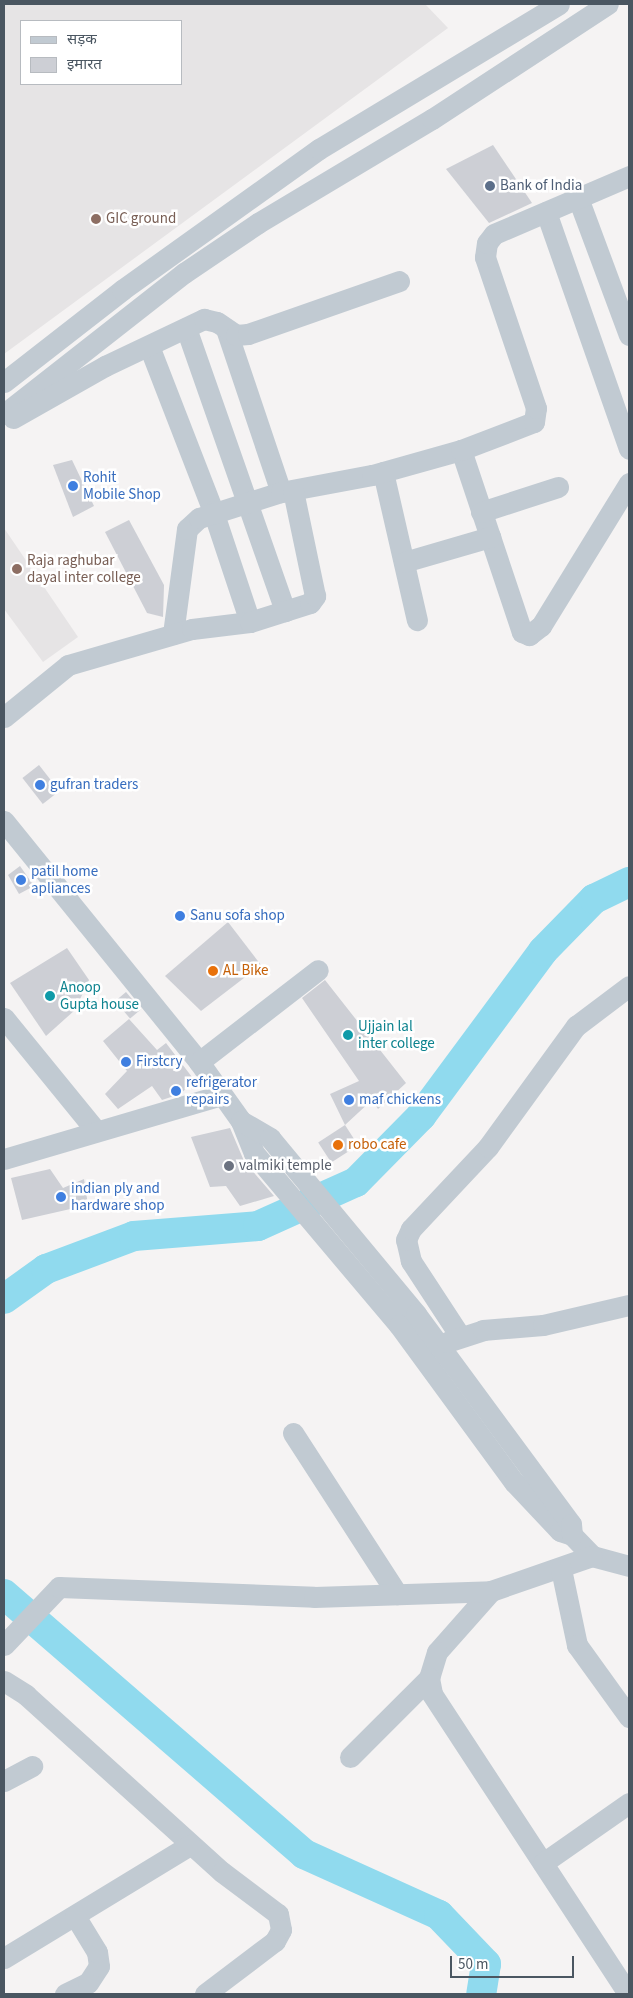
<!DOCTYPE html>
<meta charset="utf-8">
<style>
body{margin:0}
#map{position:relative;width:633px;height:1998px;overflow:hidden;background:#f5f3f3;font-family:"Source Sans 3","Noto Sans Devanagari",sans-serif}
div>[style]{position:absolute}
.education>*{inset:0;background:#e6e4e5}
.river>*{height:30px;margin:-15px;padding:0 15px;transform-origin:15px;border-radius:15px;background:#90daee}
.building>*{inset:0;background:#cdcfd5;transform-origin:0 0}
.minor>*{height:21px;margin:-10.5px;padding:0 10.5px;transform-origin:10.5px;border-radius:10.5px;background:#c1cad2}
.dots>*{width:14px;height:14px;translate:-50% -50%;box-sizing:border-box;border:2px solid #fff;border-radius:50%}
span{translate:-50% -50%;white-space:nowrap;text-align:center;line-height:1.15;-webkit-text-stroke:5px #fff;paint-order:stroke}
.service-label{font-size:15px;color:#4e5e75}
.left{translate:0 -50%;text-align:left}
.education-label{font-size:15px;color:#785e54}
.shop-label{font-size:15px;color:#366cbe}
.food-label{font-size:15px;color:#c56008}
.culture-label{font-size:15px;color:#0d838f}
.worship-label{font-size:15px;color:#5b616d}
.frame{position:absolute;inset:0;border:5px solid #4a5661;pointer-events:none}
.legend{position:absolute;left:20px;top:20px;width:162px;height:65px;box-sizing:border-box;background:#fff;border:1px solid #b7bbc0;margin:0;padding:6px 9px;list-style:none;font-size:15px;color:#4a5661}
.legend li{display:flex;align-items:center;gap:10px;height:25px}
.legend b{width:25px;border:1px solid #b7bbc0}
.scale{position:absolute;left:450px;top:1956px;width:124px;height:22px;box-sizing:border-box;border:2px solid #4a5661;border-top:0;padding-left:6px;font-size:15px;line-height:18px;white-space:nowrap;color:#4a5661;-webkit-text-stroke:4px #fff;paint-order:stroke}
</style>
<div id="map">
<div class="education">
<i style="clip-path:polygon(evenodd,4px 4px,425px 4px,448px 28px,4px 354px,4px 4px,21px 21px,181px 21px,181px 84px,21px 84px,21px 21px)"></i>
<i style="clip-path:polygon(4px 528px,78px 637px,43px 662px,4px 609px)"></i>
</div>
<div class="river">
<i style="left:4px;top:1299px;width:52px;rotate:-35.5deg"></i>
<i style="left:46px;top:1269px;width:94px;rotate:-20.6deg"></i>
<i style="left:134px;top:1236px;width:124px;rotate:-4.6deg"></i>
<i style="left:258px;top:1226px;width:107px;rotate:-24.2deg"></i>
<i style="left:356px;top:1182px;width:93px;rotate:-45.4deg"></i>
<i style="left:421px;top:1116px;width:205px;rotate:-53.5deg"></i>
<i style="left:543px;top:951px;width:73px;rotate:-45.6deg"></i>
<i style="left:594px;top:899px;width:39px;rotate:-26deg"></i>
<i style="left:4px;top:1594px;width:397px;rotate:40.9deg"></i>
<i style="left:304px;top:1854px;width:148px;rotate:24.3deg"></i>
<i style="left:439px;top:1915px;width:68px;rotate:46.2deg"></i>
<i style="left:486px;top:1964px;width:30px;rotate:99deg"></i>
</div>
<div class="building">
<i style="clip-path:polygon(493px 145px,532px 203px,489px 223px,446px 169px)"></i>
<i style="clip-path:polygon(72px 460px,94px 506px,73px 517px,53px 465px)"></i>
<i style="clip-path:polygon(129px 520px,164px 585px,163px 617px,147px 613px,105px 532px)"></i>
<i style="left:39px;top:765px;width:33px;height:21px;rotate:52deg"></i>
<i style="clip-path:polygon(20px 866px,34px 886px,19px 894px,8px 875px)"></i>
<i style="clip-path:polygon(228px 922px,261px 965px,201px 1011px,165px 976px)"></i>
<i style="clip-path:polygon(67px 948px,89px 980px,75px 1010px,46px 1036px,10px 983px)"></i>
<i style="clip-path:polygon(325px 980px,406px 1083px,378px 1109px,372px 1100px,345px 1125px,330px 1094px,359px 1081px,302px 998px)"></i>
<i style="left:126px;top:992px;width:23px;height:14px;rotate:50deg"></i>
<i style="clip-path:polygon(129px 1019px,157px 1050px,166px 1043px,195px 1081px,180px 1094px,162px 1100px,152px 1086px,118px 1109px,105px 1094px,127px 1071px,103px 1041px)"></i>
<i style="left:345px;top:1125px;width:24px;height:32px;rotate:57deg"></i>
<i style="clip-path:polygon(230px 1128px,244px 1161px,274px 1196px,240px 1206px,226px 1186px,210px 1187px,191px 1137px)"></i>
<i style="clip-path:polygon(50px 1169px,63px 1188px,84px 1179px,88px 1205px,22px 1220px,11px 1178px)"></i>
</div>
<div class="minor">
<i style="left:578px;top:198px;width:146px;rotate:69.6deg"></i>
<i style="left:546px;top:212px;width:251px;rotate:70.7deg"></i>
<i style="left:186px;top:328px;width:300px;rotate:70.7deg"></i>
<i style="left:227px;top:332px;width:169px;rotate:71.4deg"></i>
<i style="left:149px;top:346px;width:177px;rotate:68.8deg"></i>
<i style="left:213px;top:511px;width:117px;rotate:71.6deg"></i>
<i style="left:4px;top:382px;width:150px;rotate:-37.9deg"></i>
<i style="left:122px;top:290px;width:242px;rotate:-35.6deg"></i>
<i style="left:319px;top:149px;width:280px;rotate:-31.1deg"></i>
<i style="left:4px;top:414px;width:229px;rotate:-38.1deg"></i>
<i style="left:184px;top:273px;width:89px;rotate:-34deg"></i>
<i style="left:258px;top:223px;width:203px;rotate:-30.9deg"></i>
<i style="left:432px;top:119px;width:210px;rotate:-33.2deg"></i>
<i style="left:13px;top:418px;width:106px;rotate:-29.5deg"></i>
<i style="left:105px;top:366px;width:110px;rotate:-25.4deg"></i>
<i style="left:204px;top:319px;width:13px;rotate:13deg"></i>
<i style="left:217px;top:322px;width:23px;rotate:34deg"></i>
<i style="left:236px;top:335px;width:12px;rotate:-5deg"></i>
<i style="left:248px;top:334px;width:160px;rotate:-19.3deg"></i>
<i style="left:461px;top:450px;width:192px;rotate:71.5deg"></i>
<i style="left:522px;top:632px;width:8px;rotate:23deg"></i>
<i style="left:529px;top:635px;width:15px;rotate:-37deg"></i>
<i style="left:541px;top:626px;width:168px;rotate:-58.4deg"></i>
<i style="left:383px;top:472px;width:152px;rotate:77.1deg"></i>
<i style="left:481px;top:512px;width:81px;rotate:-18deg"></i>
<i style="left:404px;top:562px;width:90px;rotate:-16.2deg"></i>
<i style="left:173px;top:634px;width:106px;rotate:-82.4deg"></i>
<i style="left:187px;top:529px;width:16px;rotate:-43deg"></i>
<i style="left:199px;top:518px;width:86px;rotate:-17.6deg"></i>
<i style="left:281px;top:492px;width:93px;rotate:-10.6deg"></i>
<i style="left:372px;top:475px;width:92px;rotate:-15.7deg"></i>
<i style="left:461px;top:450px;width:78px;rotate:-21deg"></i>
<i style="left:534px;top:422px;width:14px;rotate:-82deg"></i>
<i style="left:536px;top:408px;width:159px;rotate:-108.7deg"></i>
<i style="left:485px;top:257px;width:14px;rotate:-82deg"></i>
<i style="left:487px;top:243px;width:11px;rotate:-52deg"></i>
<i style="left:494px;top:234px;width:147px;rotate:-23.2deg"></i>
<i style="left:4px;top:717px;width:82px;rotate:-39.1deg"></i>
<i style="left:68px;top:665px;width:129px;rotate:-16.2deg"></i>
<i style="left:192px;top:629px;width:58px;rotate:-6.9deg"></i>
<i style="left:250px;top:622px;width:63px;rotate:-17.6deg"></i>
<i style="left:310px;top:603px;width:9px;rotate:-54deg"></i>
<i style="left:315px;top:596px;width:107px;rotate:-101.8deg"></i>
<i style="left:4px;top:821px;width:310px;rotate:51deg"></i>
<i style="left:199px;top:1062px;width:72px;rotate:54.6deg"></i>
<i style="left:241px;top:1121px;width:35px;rotate:68deg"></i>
<i style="left:254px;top:1153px;width:225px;rotate:49.9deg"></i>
<i style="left:399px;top:1325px;width:195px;rotate:53.8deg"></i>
<i style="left:514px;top:1482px;width:67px;rotate:46.8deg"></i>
<i style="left:560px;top:1531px;width:13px;rotate:18deg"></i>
<i style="left:572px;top:1535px;width:29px;rotate:46deg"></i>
<i style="left:592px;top:1556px;width:38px;rotate:15deg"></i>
<i style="left:4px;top:1018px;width:146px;rotate:50.8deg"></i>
<i style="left:199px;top:1062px;width:150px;rotate:-37.7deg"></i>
<i style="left:241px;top:1121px;width:34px;rotate:30deg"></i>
<i style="left:270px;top:1138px;width:229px;rotate:50.3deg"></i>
<i style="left:416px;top:1314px;width:261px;rotate:53.6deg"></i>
<i style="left:571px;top:1524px;width:11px;rotate:85deg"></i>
<i style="left:4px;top:1159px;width:227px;rotate:-16.4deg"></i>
<i style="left:460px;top:1336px;width:90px;rotate:-123.2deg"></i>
<i style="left:411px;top:1261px;width:22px;rotate:-103deg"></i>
<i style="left:406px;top:1240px;width:12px;rotate:-66deg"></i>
<i style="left:411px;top:1229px;width:112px;rotate:-46.8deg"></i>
<i style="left:488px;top:1147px;width:150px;rotate:-54deg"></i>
<i style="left:576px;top:1026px;width:66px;rotate:-37deg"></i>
<i style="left:447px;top:1342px;width:38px;rotate:-18deg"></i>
<i style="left:483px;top:1330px;width:60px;rotate:-4.8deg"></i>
<i style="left:543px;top:1325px;width:88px;rotate:-13.1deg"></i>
<i style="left:293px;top:1433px;width:192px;rotate:57.1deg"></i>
<i style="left:592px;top:1556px;width:107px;rotate:160.9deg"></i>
<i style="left:491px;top:1591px;width:81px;rotate:131.5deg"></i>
<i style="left:437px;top:1652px;width:27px;rotate:107deg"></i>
<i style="left:429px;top:1678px;width:16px;rotate:79deg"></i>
<i style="left:432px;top:1694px;width:358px;rotate:56.8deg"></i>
<i style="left:561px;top:1569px;width:78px;rotate:78.1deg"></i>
<i style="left:577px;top:1645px;width:89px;rotate:54.2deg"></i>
<i style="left:4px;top:1645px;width:80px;rotate:-46.5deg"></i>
<i style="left:59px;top:1587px;width:255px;rotate:2.2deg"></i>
<i style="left:314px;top:1597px;width:177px;rotate:-1.9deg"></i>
<i style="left:4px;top:1681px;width:26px;rotate:32deg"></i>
<i style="left:26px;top:1695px;width:264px;rotate:42.1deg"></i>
<i style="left:222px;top:1872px;width:70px;rotate:36.9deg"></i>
<i style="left:278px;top:1914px;width:16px;rotate:79deg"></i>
<i style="left:281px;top:1930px;width:13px;rotate:119deg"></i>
<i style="left:275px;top:1941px;width:88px;rotate:142.9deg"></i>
<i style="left:350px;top:1757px;width:112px;rotate:-45deg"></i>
<i style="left:4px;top:1781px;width:32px;rotate:-28deg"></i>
<i style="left:543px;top:1863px;width:105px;rotate:-34.9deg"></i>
<i style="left:4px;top:1958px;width:218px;rotate:-31.3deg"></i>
<i style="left:65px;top:1994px;width:25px;rotate:-26deg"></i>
<i style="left:88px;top:1983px;width:20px;rotate:-57deg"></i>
<i style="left:99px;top:1966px;width:14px;rotate:-98deg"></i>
<i style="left:97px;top:1952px;width:42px;rotate:-121.4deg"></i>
</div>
<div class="dots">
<i style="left:490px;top:186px;background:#5c6f8a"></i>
<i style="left:96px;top:219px;background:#8d6e63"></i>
<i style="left:73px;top:486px;background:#3f7fe0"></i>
<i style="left:17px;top:569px;background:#8d6e63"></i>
<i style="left:40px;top:785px;background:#3f7fe0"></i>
<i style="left:21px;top:880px;background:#3f7fe0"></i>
<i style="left:180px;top:916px;background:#3f7fe0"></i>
<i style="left:213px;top:971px;background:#e8710a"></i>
<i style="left:50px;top:996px;background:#0f9aa8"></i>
<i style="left:348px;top:1035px;background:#0f9aa8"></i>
<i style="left:126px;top:1062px;background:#3f7fe0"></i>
<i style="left:176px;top:1091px;background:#3f7fe0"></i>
<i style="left:349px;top:1100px;background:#3f7fe0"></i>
<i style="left:338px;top:1145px;background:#e8710a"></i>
<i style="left:229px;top:1166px;background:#6b7280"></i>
<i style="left:61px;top:1197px;background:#3f7fe0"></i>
</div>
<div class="service-label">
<span class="left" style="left:500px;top:186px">Bank of India</span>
</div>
<div class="education-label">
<span class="left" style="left:106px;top:219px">GIC ground</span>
<span class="left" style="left:27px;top:569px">Raja raghubar<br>dayal inter college</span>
</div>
<div class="shop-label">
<span class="left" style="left:83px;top:486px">Rohit<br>Mobile Shop</span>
<span class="left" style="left:50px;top:785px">gufran traders</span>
<span class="left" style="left:31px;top:880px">patil home<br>apliances</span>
<span class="left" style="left:190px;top:916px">Sanu sofa shop</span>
<span class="left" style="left:136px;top:1062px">Firstcry</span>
<span class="left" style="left:186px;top:1091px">refrigerator<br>repairs</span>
<span class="left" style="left:359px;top:1100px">maf chickens</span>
<span class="left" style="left:71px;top:1197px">indian ply and<br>hardware shop</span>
</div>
<div class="food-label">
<span class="left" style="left:223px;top:971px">AL Bike</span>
<span class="left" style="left:348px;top:1145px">robo cafe</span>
</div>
<div class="culture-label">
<span class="left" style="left:60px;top:996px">Anoop<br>Gupta house</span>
<span class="left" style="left:358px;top:1035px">Ujjain lal<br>inter college</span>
</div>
<div class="worship-label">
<span class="left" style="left:239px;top:1166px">valmiki temple</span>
</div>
<div class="frame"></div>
<ul class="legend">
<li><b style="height:6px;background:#c1cad2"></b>सड़क</li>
<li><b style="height:14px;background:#cdcfd5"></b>इमारत</li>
</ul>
<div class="scale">50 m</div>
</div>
